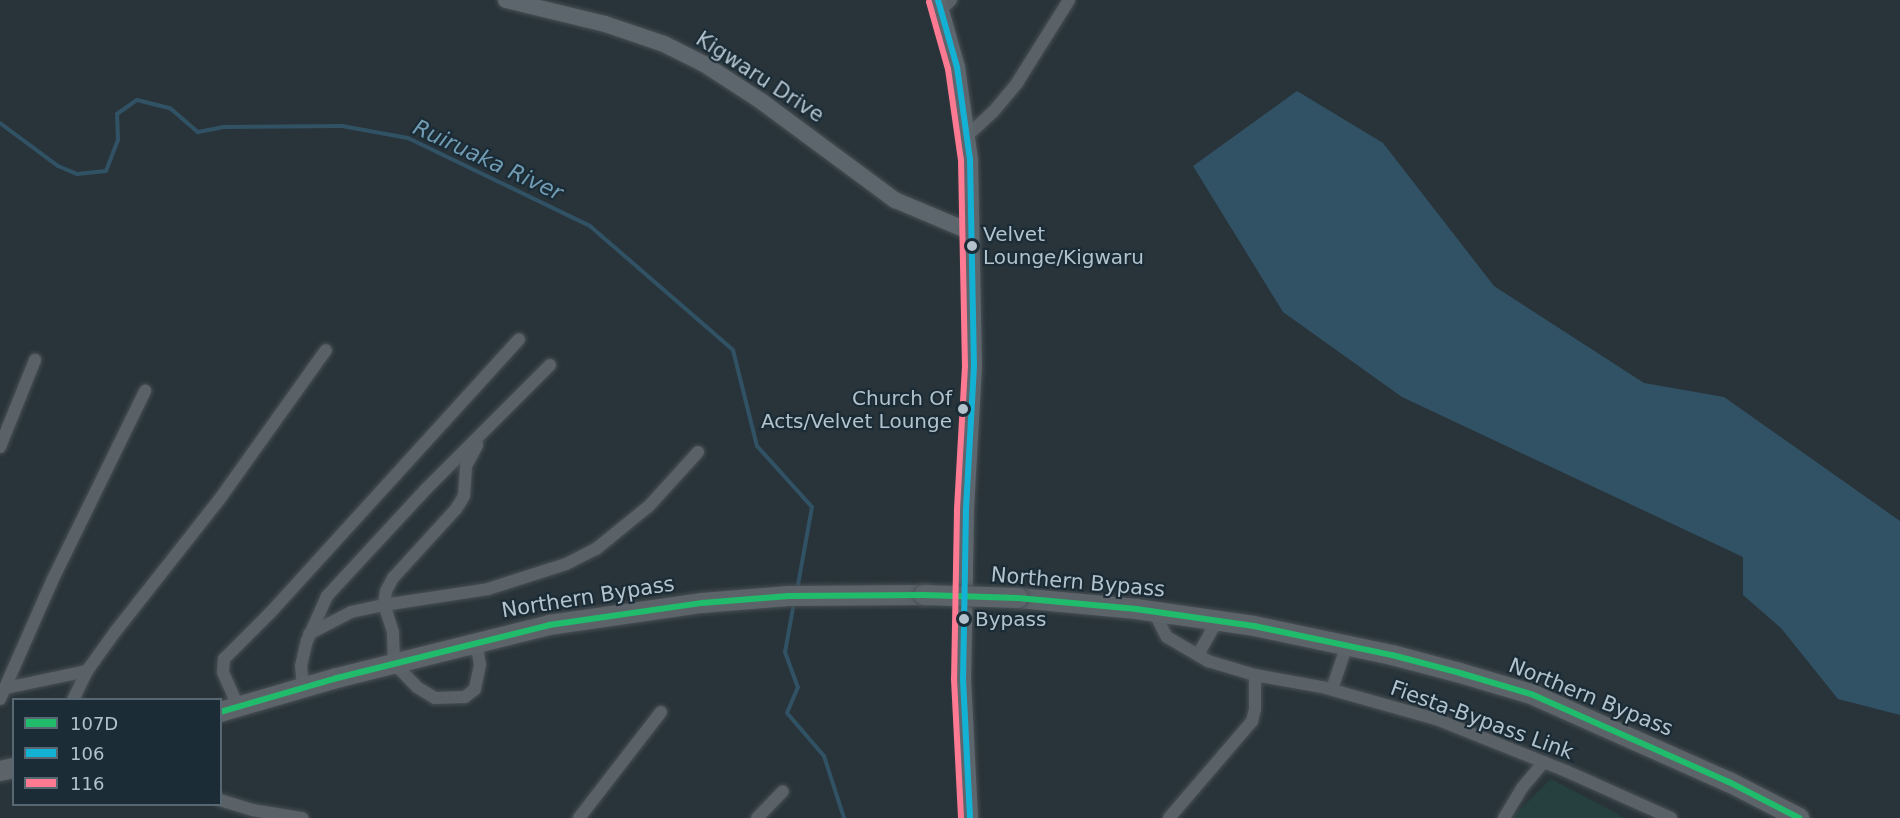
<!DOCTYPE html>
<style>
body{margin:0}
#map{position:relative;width:1900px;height:818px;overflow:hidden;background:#29343a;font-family:"DejaVu Sans",sans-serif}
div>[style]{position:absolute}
.green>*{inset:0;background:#25403e}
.water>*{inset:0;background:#315264}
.stream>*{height:4px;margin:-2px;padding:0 2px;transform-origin:2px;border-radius:2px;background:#315264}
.roads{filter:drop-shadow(0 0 2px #485054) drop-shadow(0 0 2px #485054)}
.street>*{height:12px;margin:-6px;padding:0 6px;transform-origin:6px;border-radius:6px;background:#5a6268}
.secondary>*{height:16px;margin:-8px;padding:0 8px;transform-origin:8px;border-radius:8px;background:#5e666d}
.primary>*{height:20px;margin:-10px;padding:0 10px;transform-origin:10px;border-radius:10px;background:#5c646a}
.bridges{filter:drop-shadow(0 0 2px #475156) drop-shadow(0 0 2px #475156)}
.primary-bridge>*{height:20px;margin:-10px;padding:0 10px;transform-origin:10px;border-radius:10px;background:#5c646a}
.bus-1>*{height:6px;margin:-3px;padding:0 3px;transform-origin:3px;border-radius:3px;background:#20bc6c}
.bus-2>*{height:6px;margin:-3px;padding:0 3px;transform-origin:3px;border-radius:3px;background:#13b2d5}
.bus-3>*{height:6px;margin:-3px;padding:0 3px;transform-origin:3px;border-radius:3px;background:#fe7a93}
.dots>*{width:16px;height:16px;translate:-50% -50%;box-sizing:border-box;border:3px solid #1b2c36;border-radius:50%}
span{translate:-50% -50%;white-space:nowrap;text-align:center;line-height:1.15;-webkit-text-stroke:4.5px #1b2c36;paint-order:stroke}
.bus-label{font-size:20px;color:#b3c2cc}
.left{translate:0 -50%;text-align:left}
.right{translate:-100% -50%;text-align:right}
.street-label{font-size:21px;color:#b3c2cc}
.water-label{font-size:22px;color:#709bb2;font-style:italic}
.legend{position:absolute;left:12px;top:698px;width:210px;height:108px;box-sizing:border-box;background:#1b2c36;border:2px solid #586872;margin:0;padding:8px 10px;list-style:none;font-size:18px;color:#b3c2cc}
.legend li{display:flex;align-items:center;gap:12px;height:30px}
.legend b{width:30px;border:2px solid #586872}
</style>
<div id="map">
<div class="green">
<i style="clip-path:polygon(1551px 779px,1625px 818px,1511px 818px)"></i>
</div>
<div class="water">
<i style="clip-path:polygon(1297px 91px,1383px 143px,1494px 286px,1644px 383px,1724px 397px,1900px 521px,1900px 715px,1838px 699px,1781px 628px,1743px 595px,1743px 557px,1402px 397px,1283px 312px,1193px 166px)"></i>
</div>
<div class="stream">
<i style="left:0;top:123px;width:72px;rotate:36.6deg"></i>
<i style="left:58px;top:166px;width:21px;rotate:23deg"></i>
<i style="left:77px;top:174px;width:29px;rotate:-6deg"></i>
<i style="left:106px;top:171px;width:33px;rotate:-69deg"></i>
<i style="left:118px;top:140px;width:26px;rotate:-92deg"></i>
<i style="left:117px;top:114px;width:24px;rotate:-35deg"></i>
<i style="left:137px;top:100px;width:34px;rotate:14deg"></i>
<i style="left:170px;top:108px;width:37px;rotate:41deg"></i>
<i style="left:198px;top:132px;width:25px;rotate:-11deg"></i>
<i style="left:223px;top:127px;width:119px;rotate:-0.5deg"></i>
<i style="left:342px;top:126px;width:67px;rotate:10.3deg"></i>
<i style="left:408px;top:138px;width:202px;rotate:25.8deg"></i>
<i style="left:590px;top:226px;width:189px;rotate:40.9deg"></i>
<i style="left:733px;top:350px;width:99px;rotate:76deg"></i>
<i style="left:757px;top:446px;width:82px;rotate:48deg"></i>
<i style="left:812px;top:507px;width:79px;rotate:100.2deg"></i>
<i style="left:793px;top:608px;width:45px;rotate:100.3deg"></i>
<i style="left:785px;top:652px;width:37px;rotate:70deg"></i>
<i style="left:798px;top:687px;width:28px;rotate:113deg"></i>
<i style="left:787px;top:713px;width:57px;rotate:49.3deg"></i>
<i style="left:824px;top:756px;width:65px;rotate:72.1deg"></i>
</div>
<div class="roads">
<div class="street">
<i style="left:941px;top:10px;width:14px;rotate:-45deg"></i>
<i style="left:967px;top:136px;width:35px;rotate:-43deg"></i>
<i style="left:993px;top:112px;width:38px;rotate:-50deg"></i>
<i style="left:1017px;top:83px;width:98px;rotate:-57.9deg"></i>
<i style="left:0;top:447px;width:94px;rotate:-68.1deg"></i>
<i style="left:1154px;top:612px;width:28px;rotate:63deg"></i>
<i style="left:1167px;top:637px;width:48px;rotate:30.3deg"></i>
<i style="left:1208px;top:661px;width:49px;rotate:16.6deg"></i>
<i style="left:1255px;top:675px;width:68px;rotate:10.2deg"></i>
<i style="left:1322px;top:687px;width:118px;rotate:15.7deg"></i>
<i style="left:1436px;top:719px;width:140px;rotate:21.8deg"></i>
<i style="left:1566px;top:771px;width:115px;rotate:24.1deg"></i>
<i style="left:309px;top:634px;width:47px;rotate:-27.6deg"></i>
<i style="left:351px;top:612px;width:34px;rotate:-12deg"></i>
<i style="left:384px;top:605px;width:105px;rotate:-8.7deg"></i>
<i style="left:488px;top:589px;width:82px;rotate:-17.8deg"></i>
<i style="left:566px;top:564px;width:34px;rotate:-27deg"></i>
<i style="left:596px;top:549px;width:68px;rotate:-39.1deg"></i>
<i style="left:649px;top:506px;width:73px;rotate:-47.8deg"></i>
<i style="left:476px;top:642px;width:23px;rotate:80deg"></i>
<i style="left:480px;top:665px;width:25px;rotate:102deg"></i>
<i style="left:475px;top:689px;width:13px;rotate:141deg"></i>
<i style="left:465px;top:697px;width:30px;rotate:178deg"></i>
<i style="left:435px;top:698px;width:21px;rotate:-149deg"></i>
<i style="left:417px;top:687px;width:33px;rotate:-134deg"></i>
<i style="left:394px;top:663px;width:31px;rotate:-92deg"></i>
<i style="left:393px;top:632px;width:28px;rotate:-108deg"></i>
<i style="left:384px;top:605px;width:14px;rotate:-82deg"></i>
<i style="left:386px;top:591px;width:15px;rotate:-62deg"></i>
<i style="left:393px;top:578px;width:93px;rotate:-47.6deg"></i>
<i style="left:456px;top:509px;width:15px;rotate:-58deg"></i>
<i style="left:464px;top:496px;width:30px;rotate:-86deg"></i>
<i style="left:466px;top:466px;width:24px;rotate:-62deg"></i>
<i style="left:1198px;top:655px;width:39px;rotate:-61deg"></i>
<i style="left:6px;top:688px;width:83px;rotate:-11.9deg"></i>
<i style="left:303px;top:688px;width:22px;rotate:-95deg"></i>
<i style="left:301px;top:666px;width:26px;rotate:-77deg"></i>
<i style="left:307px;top:641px;width:49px;rotate:-66deg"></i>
<i style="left:327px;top:596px;width:147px;rotate:-47.2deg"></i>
<i style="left:427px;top:488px;width:174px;rotate:-45deg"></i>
<i style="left:1332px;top:689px;width:46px;rotate:-71.2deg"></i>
<i style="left:0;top:699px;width:129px;rotate:-66.2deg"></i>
<i style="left:52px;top:581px;width:212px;rotate:-63.9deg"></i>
<i style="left:73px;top:700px;width:32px;rotate:-64deg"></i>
<i style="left:87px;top:671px;width:48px;rotate:-54.3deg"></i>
<i style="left:115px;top:632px;width:168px;rotate:-51.8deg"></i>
<i style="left:219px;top:500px;width:184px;rotate:-54.5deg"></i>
<i style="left:238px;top:706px;width:37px;rotate:-114deg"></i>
<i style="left:223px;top:672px;width:13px;rotate:-86deg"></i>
<i style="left:224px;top:659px;width:65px;rotate:-45deg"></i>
<i style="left:270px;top:613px;width:370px;rotate:-47.7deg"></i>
<i style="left:220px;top:800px;width:34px;rotate:17deg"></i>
<i style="left:252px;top:810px;width:51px;rotate:9.1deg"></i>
<i style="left:579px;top:818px;width:134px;rotate:-52.3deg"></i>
<i style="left:757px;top:818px;width:37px;rotate:-46deg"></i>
<i style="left:1169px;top:818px;width:128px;rotate:-49.4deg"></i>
<i style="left:1252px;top:721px;width:12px;rotate:-76deg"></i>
<i style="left:1255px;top:709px;width:34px;rotate:-90deg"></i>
<i style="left:1504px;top:818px;width:35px;rotate:-59deg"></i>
<i style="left:1522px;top:788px;width:34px;rotate:-50deg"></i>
</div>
<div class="secondary">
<i style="left:506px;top:0;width:102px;rotate:13.6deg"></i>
<i style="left:605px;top:24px;width:62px;rotate:18.7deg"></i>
<i style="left:664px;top:44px;width:45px;rotate:26.6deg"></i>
<i style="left:704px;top:64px;width:68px;rotate:33deg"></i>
<i style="left:761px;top:101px;width:167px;rotate:36.5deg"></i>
<i style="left:895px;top:200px;width:82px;rotate:22.8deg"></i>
<i style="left:938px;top:0;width:70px;rotate:74.2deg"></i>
<i style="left:957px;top:67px;width:93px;rotate:82deg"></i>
<i style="left:970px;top:159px;width:207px;rotate:88.9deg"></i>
<i style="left:974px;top:366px;width:145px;rotate:93.2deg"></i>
<i style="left:966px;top:511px;width:168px;rotate:91deg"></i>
<i style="left:963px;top:679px;width:139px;rotate:87.1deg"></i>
</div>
<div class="primary">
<i style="left:1018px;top:598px;width:119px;rotate:5.3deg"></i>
<i style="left:1136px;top:609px;width:119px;rotate:8.2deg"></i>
<i style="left:1254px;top:626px;width:141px;rotate:11.9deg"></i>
<i style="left:1392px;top:655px;width:70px;rotate:14.8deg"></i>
<i style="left:1460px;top:673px;width:74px;rotate:16.5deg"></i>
<i style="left:1531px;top:694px;width:217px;rotate:24deg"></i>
<i style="left:1729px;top:782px;width:79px;rotate:27.2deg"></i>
<i style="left:220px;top:712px;width:122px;rotate:-16.2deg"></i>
<i style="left:337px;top:678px;width:219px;rotate:-14deg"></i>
<i style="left:549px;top:625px;width:155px;rotate:-8.2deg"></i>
<i style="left:702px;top:603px;width:87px;rotate:-4.6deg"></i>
<i style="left:789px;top:596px;width:135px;rotate:-0.4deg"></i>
<i style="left:0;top:771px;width:14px;rotate:-12deg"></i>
</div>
</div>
<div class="bridges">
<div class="primary-bridge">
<i style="left:924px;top:595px;width:94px;rotate:1.8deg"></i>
</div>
</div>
<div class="bus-1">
<i style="left:220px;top:712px;width:122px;rotate:-16.2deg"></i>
<i style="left:337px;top:678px;width:219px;rotate:-14deg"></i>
<i style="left:549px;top:625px;width:155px;rotate:-8.2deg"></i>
<i style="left:702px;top:603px;width:87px;rotate:-4.6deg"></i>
<i style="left:789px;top:596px;width:135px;rotate:-0.4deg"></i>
<i style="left:924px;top:595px;width:94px;rotate:1.8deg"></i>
<i style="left:1018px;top:598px;width:119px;rotate:5.3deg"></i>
<i style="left:1136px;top:609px;width:119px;rotate:8.2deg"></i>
<i style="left:1254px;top:626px;width:141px;rotate:11.9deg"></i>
<i style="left:1392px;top:655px;width:70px;rotate:14.8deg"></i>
<i style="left:1460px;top:673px;width:74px;rotate:16.5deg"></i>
<i style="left:1531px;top:694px;width:217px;rotate:24deg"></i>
<i style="left:1729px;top:782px;width:79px;rotate:27.2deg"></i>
</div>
<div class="bus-2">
<i style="left:938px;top:0;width:70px;rotate:74.2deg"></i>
<i style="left:957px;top:67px;width:93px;rotate:82deg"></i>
<i style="left:970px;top:159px;width:207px;rotate:88.9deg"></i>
<i style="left:974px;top:366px;width:145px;rotate:93.2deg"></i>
<i style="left:966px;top:511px;width:168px;rotate:91deg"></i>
<i style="left:963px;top:679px;width:139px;rotate:87.1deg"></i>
</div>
<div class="bus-3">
<i style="left:929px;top:2px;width:70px;rotate:74.2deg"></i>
<i style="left:948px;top:69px;width:92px;rotate:81.9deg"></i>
<i style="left:961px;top:160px;width:206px;rotate:88.9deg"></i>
<i style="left:965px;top:366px;width:145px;rotate:93.2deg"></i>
<i style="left:957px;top:511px;width:168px;rotate:91deg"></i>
<i style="left:954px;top:679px;width:139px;rotate:87.1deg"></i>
</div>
<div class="dots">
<i style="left:972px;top:246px;background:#b3c2cc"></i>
<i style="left:963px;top:409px;background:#b3c2cc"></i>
<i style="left:964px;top:619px;background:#b3c2cc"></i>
</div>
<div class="bus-label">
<span class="left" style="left:983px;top:246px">Velvet<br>Lounge/Kigwaru</span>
<span class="right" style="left:952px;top:410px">Church Of<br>Acts/Velvet Lounge</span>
<span class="left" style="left:975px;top:619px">Bypass</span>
</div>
<div class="street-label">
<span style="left:760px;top:77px;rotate:33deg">Kigwaru Drive</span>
<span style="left:1078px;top:582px;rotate:5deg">Northern Bypass</span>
<span style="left:588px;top:597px;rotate:-9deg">Northern Bypass</span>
<span style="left:1591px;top:697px;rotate:22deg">Northern Bypass</span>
<span style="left:1482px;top:720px;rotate:20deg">Fiesta-Bypass Link</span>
</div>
<div class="water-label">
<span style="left:488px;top:160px;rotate:25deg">Ruiruaka River</span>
</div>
<ul class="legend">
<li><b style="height:8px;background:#20bc6c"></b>107D</li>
<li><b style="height:8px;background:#13b2d5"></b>106</li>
<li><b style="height:8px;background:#fe7a93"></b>116</li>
</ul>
</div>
